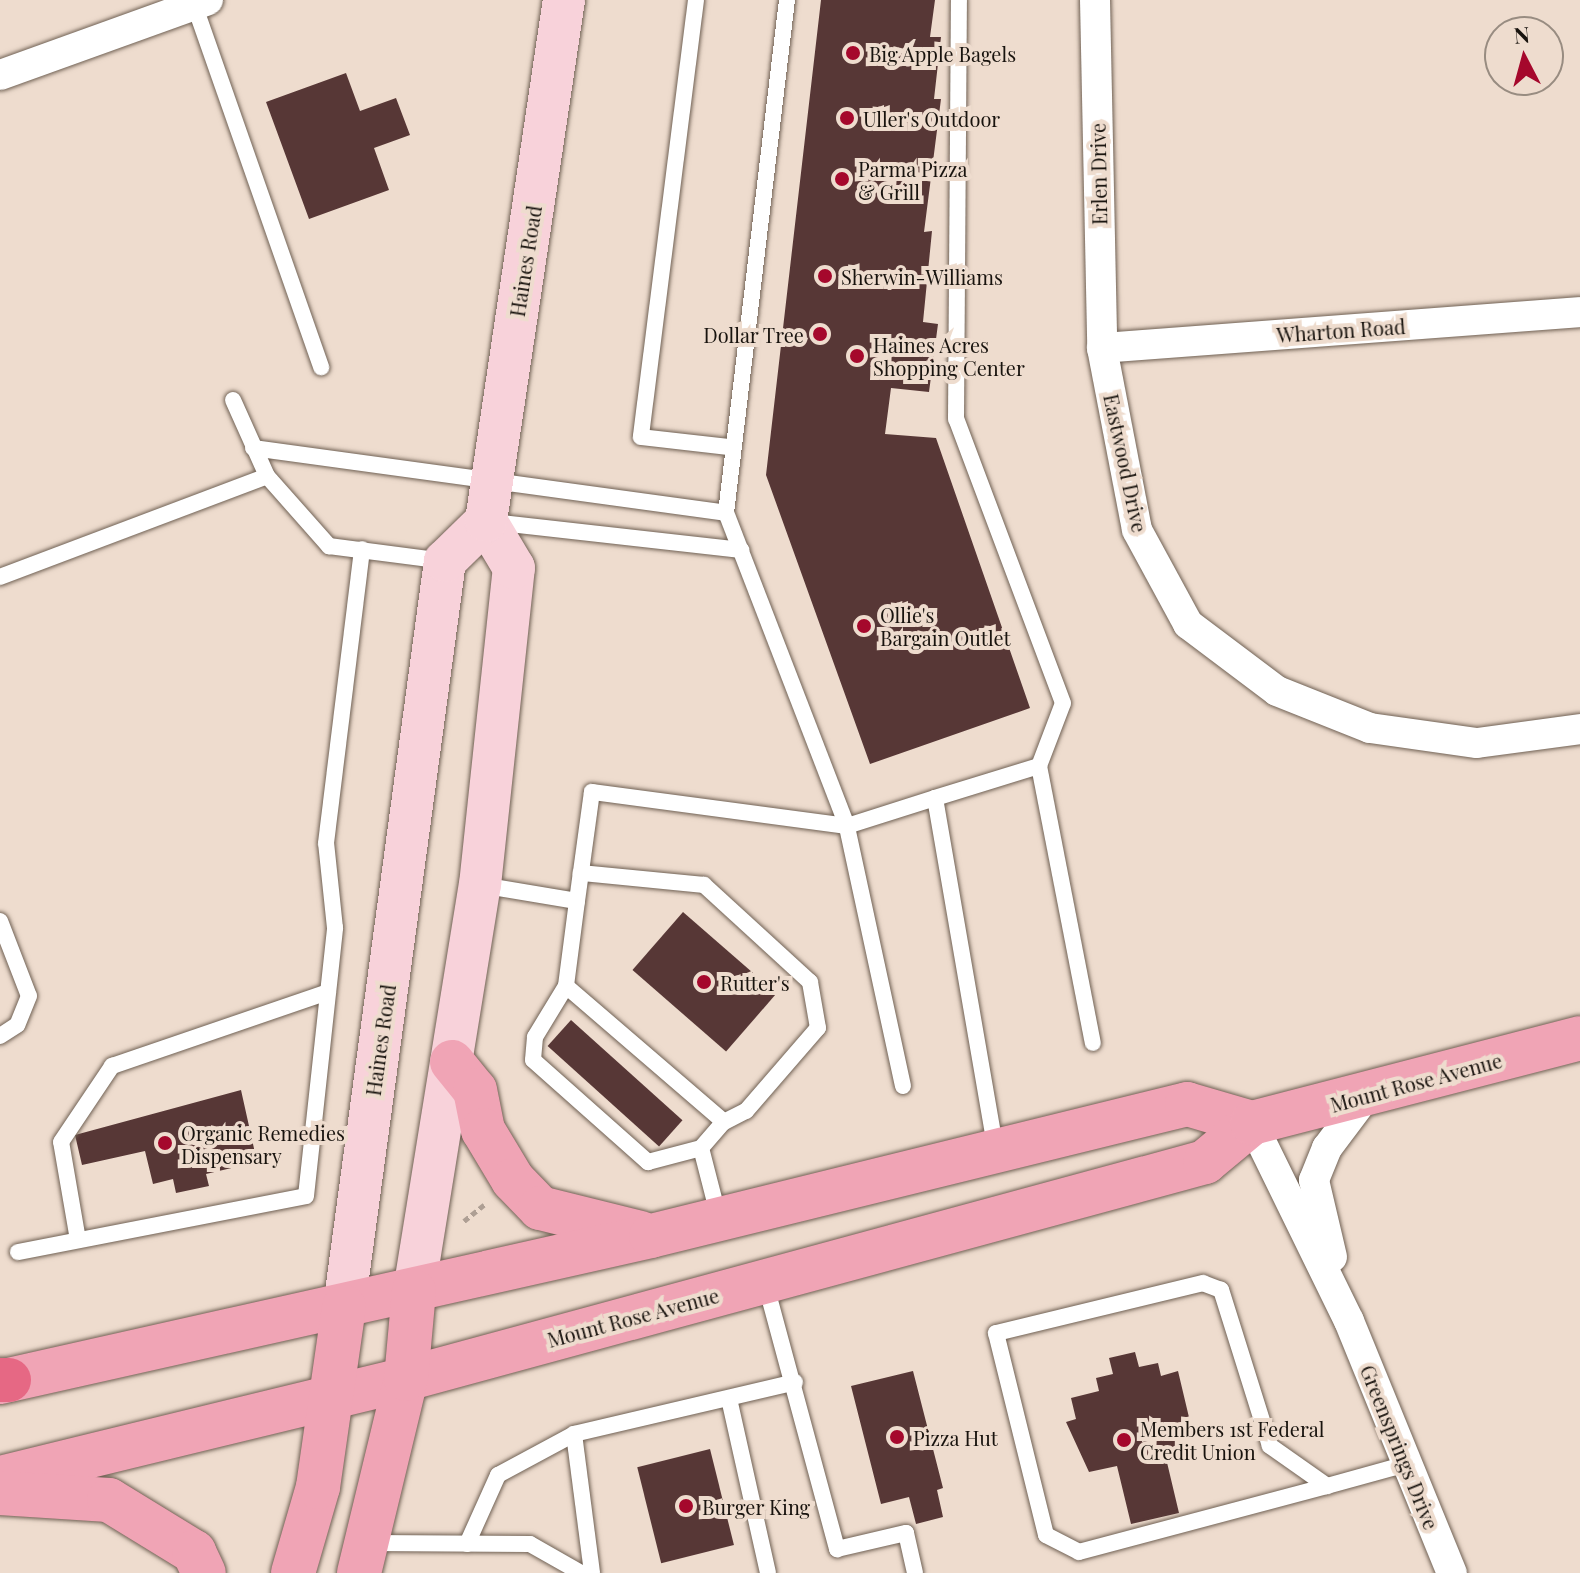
<!DOCTYPE html>
<style>
body{margin:0}
#map{position:relative;width:1580px;height:1573px;overflow:hidden;background:#eedcce;font-family:"Playfair Display",serif}
div>[style]{position:absolute}
.building>*{inset:0;background:#573736;transform-origin:0 0}
.path>*{height:5px;margin-top:-2.5px;transform-origin:0;background:repeating-linear-gradient(90deg,#ae9f94 0 6px,transparent 0 10px)}
.roads{filter:drop-shadow(0 0 2px #706154) drop-shadow(0 0 2px #706154)}
.service>*{height:16px;margin:-8px;padding:0 8px;transform-origin:8px;border-radius:8px;background:#fff}
.minor>*{height:30px;margin:-15px;padding:0 15px;transform-origin:15px;border-radius:15px;background:#fff}
.secondary>*{height:42px;margin:-21px;padding:0 21px;transform-origin:21px;border-radius:21px;background:#f8d2da}
.primary>*{height:44px;margin:-22px;padding:0 22px;transform-origin:22px;border-radius:22px;background:#f0a4b5}
.motorway>*{height:44px;margin:-22px;padding:0 22px;transform-origin:22px;border-radius:22px;background:#e66884}
.dots>*{width:22px;height:22px;translate:-50% -50%;box-sizing:border-box;border:4px solid #eedcce;border-radius:50%}
span{translate:-50% -50%;white-space:nowrap;text-align:center;line-height:1.15;-webkit-text-stroke:8px #eedcce;paint-order:stroke}
.poi-label{font-size:20px;color:#18130e}
.left{translate:0 -50%;text-align:left}
.right{translate:-100% -50%;text-align:right}
.street-label{font-size:20px;color:#18130e}
.north{position:absolute;left:1484px;top:16px;width:80px;height:80px;box-sizing:border-box;background:#eedcce;border:2px solid #988c81;border-radius:50%;rotate:354deg;font-size:22px;font-weight:700;line-height:32px;text-align:center;color:#18130e}
.north::after{content:'';display:block;margin:auto;width:28px;height:36px;background:#a5082c;clip-path:polygon(50% 0,100% 100%,50% 72%,0 100%)}
</style>
<div id="map">
<div class="building">
<i style="clip-path:polygon(821px 0,935px 0,930px 37px,941px 37px,934px 99px,941px 99px,924px 232px,932px 231px,923px 322px,938px 324px,929px 392px,891px 388px,885px 434px,936px 438px,1030px 708px,870px 764px,766px 475px)"></i>
<i style="clip-path:polygon(346px 73px,360px 111px,396px 98px,410px 135px,374px 148px,389px 190px,309px 219px,266px 102px)"></i>
<i style="left:683px;top:912px;width:124px;height:77px;rotate:41deg"></i>
<i style="left:571px;top:1020px;width:150px;height:35px;rotate:42deg"></i>
<i style="clip-path:polygon(241px 1090px,257px 1162px,206px 1174px,209px 1186px,176px 1193px,173px 1179px,153px 1184px,145px 1151px,82px 1165px,75px 1135px)"></i>
<i style="clip-path:polygon(1135px 1352px,1139px 1367px,1158px 1363px,1161px 1376px,1178px 1371px,1192px 1430px,1175px 1434px,1179px 1450px,1165px 1454px,1179px 1513px,1131px 1524px,1117px 1466px,1089px 1472px,1066px 1422px,1076px 1419px,1071px 1398px,1099px 1391px,1096px 1378px,1113px 1374px,1109px 1358px)"></i>
<i style="clip-path:polygon(913px 1371px,943px 1488px,937px 1490px,943px 1517px,916px 1524px,909px 1497px,881px 1504px,851px 1386px)"></i>
<i style="left:710px;top:1449px;width:99px;height:75px;rotate:76deg"></i>
</div>
<div class="path">
<i style="left:464px;top:1221px;width:26px;rotate:-39deg"></i>
</div>
<div class="roads">
<div class="service">
<i style="left:696px;top:0;width:440px;rotate:97.2deg"></i>
<i style="left:641px;top:437px;width:89px;rotate:6.5deg"></i>
<i style="left:194px;top:4px;width:385px;rotate:70.7deg"></i>
<i style="left:233px;top:400px;width:83px;rotate:65.9deg"></i>
<i style="left:267px;top:476px;width:94px;rotate:48.5deg"></i>
<i style="left:329px;top:546px;width:117px;rotate:7.4deg"></i>
<i style="left:253px;top:448px;width:477px;rotate:7.8deg"></i>
<i style="left:492px;top:522px;width:251px;rotate:6.4deg"></i>
<i style="left:0;top:577px;width:285px;rotate:-20.7deg"></i>
<i style="left:1039px;top:766px;width:282px;rotate:79deg"></i>
<i style="left:935px;top:798px;width:109px;rotate:-17.1deg"></i>
<i style="left:1039px;top:766px;width:67px;rotate:-69.1deg"></i>
<i style="left:1063px;top:703px;width:303px;rotate:-110.6deg"></i>
<i style="left:956px;top:419px;width:419px;rotate:-89.6deg"></i>
<i style="left:481px;top:885px;width:97px;rotate:9.5deg"></i>
<i style="left:577px;top:901px;width:86px;rotate:97.4deg"></i>
<i style="left:566px;top:986px;width:208px;rotate:40.7deg"></i>
<i style="left:724px;top:1122px;width:25px;rotate:-27deg"></i>
<i style="left:746px;top:1111px;width:110px;rotate:-49.1deg"></i>
<i style="left:818px;top:1028px;width:47px;rotate:-99.9deg"></i>
<i style="left:810px;top:982px;width:144px;rotate:-137.5deg"></i>
<i style="left:704px;top:885px;width:124px;rotate:-174.4deg"></i>
<i style="left:577px;top:901px;width:110px;rotate:-82.2deg"></i>
<i style="left:592px;top:792px;width:257px;rotate:7.6deg"></i>
<i style="left:847px;top:826px;width:336px;rotate:-111.1deg"></i>
<i style="left:726px;top:513px;width:517px;rotate:-83.22deg"></i>
<i style="left:0;top:921px;width:80px;rotate:68.9deg"></i>
<i style="left:29px;top:996px;width:31px;rotate:112deg"></i>
<i style="left:17px;top:1025px;width:20px;rotate:147deg"></i>
<i style="left:566px;top:986px;width:60px;rotate:121.3deg"></i>
<i style="left:535px;top:1037px;width:23px;rotate:95deg"></i>
<i style="left:533px;top:1060px;width:154px;rotate:41.6deg"></i>
<i style="left:648px;top:1162px;width:55px;rotate:-14.8deg"></i>
<i style="left:903px;top:1086px;width:266px;rotate:-102.2deg"></i>
<i style="left:847px;top:826px;width:92px;rotate:-17.7deg"></i>
<i style="left:935px;top:798px;width:354px;rotate:80.2deg"></i>
<i style="left:719px;top:1218px;width:72px;rotate:-104.4deg"></i>
<i style="left:701px;top:1148px;width:35px;rotate:-49deg"></i>
<i style="left:78px;top:1240px;width:99px;rotate:-99.8deg"></i>
<i style="left:61px;top:1142px;width:92px;rotate:-56.1deg"></i>
<i style="left:112px;top:1066px;width:228px;rotate:-18.9deg"></i>
<i style="left:18px;top:1252px;width:293px;rotate:-11deg"></i>
<i style="left:306px;top:1196px;width:270px;rotate:-83.8deg"></i>
<i style="left:335px;top:928px;width:85px;rotate:-96deg"></i>
<i style="left:326px;top:843px;width:296px;rotate:-83deg"></i>
<i style="left:765px;top:1282px;width:277px;rotate:74.9deg"></i>
<i style="left:837px;top:1549px;width:71px;rotate:-13.1deg"></i>
<i style="left:906px;top:1533px;width:41px;rotate:77.3deg"></i>
<i style="left:730px;top:1403px;width:174px;rotate:77.4deg"></i>
<i style="left:574px;top:1434px;width:140px;rotate:82.6deg"></i>
<i style="left:1327px;top:1486px;width:70px;rotate:-144.9deg"></i>
<i style="left:1270px;top:1446px;width:164px;rotate:-107.4deg"></i>
<i style="left:1221px;top:1290px;width:19px;rotate:-159deg"></i>
<i style="left:1203px;top:1283px;width:213px;rotate:166.4deg"></i>
<i style="left:996px;top:1333px;width:208px;rotate:76.1deg"></i>
<i style="left:1046px;top:1535px;width:37px;rotate:27deg"></i>
<i style="left:1079px;top:1552px;width:257px;rotate:-14.9deg"></i>
<i style="left:1327px;top:1486px;width:83px;rotate:-15.4deg"></i>
<i style="left:370px;top:1543px;width:160px;rotate:0.4deg"></i>
<i style="left:530px;top:1544px;width:59px;rotate:29.6deg"></i>
<i style="left:467px;top:1544px;width:76px;rotate:-65.8deg"></i>
<i style="left:498px;top:1475px;width:86px;rotate:-28.3deg"></i>
<i style="left:574px;top:1434px;width:227px;rotate:-13.2deg"></i>
</div>
<div class="minor">
<i style="left:1095px;top:0;width:348px;rotate:88.8deg"></i>
<i style="left:1102px;top:348px;width:185px;rotate:79.1deg"></i>
<i style="left:1137px;top:530px;width:107px;rotate:61.5deg"></i>
<i style="left:1188px;top:624px;width:111px;rotate:37deg"></i>
<i style="left:1277px;top:691px;width:100px;rotate:21.7deg"></i>
<i style="left:1370px;top:728px;width:108px;rotate:8deg"></i>
<i style="left:1477px;top:743px;width:104px;rotate:-7.7deg"></i>
<i style="left:0;top:75px;width:221px;rotate:-19.8deg"></i>
<i style="left:1102px;top:348px;width:479px;rotate:-4.3deg"></i>
<i style="left:1252px;top:1123px;width:220px;rotate:63.9deg"></i>
<i style="left:1349px;top:1321px;width:272px;rotate:67.8deg"></i>
<i style="left:1332px;top:1257px;width:79px;rotate:-103.2deg"></i>
<i style="left:1314px;top:1180px;width:35px;rotate:-68deg"></i>
<i style="left:1327px;top:1148px;width:65px;rotate:-53.1deg"></i>
</div>
<div class="secondary">
<i style="left:414px;top:1291px;width:411px;rotate:-80.8deg"></i>
<i style="left:480px;top:885px;width:319px;rotate:-83.9deg"></i>
<i style="left:514px;top:568px;width:55px;rotate:-120.8deg"></i>
<i style="left:344px;top:1307px;width:753px;rotate:-82.29deg"></i>
<i style="left:445px;top:561px;width:57px;rotate:-44.3deg"></i>
<i style="left:486px;top:521px;width:527px;rotate:-81.49deg"></i>
</div>
<div class="primary">
<i style="left:452px;top:1062px;width:36px;rotate:51deg"></i>
<i style="left:475px;top:1090px;width:41px;rotate:78.7deg"></i>
<i style="left:483px;top:1130px;width:58px;rotate:59deg"></i>
<i style="left:513px;top:1180px;width:39px;rotate:46deg"></i>
<i style="left:540px;top:1208px;width:104px;rotate:13.9deg"></i>
<i style="left:0;top:1382px;width:667px;rotate:-12.64deg"></i>
<i style="left:651px;top:1236px;width:552px;rotate:-13.83deg"></i>
<i style="left:1187px;top:1104px;width:68px;rotate:16.3deg"></i>
<i style="left:0;top:1478px;width:418px;rotate:-13.7deg"></i>
<i style="left:406px;top:1379px;width:828px;rotate:-15.19deg"></i>
<i style="left:1205px;top:1162px;width:61px;rotate:-39.7deg"></i>
<i style="left:1252px;top:1123px;width:339px;rotate:-14.5deg"></i>
<i style="left:0;top:1493px;width:109px;rotate:3.7deg"></i>
<i style="left:109px;top:1500px;width:100px;rotate:31.5deg"></i>
<i style="left:194px;top:1552px;width:23px;rotate:65deg"></i>
<i style="left:293px;top:1573px;width:90px;rotate:-73.8deg"></i>
<i style="left:318px;top:1487px;width:182px;rotate:-81.8deg"></i>
<i style="left:359px;top:1573px;width:200px;rotate:-76.4deg"></i>
<i style="left:406px;top:1379px;width:88px;rotate:-84.8deg"></i>
</div>
<div class="motorway">
<i style="left:0;top:1380px;width:9px"></i>
</div>
</div>
<div class="dots">
<i style="left:853px;top:53px;background:#a5082c"></i>
<i style="left:847px;top:118px;background:#a5082c"></i>
<i style="left:842px;top:179px;background:#a5082c"></i>
<i style="left:825px;top:276px;background:#a5082c"></i>
<i style="left:820px;top:334px;background:#a5082c"></i>
<i style="left:857px;top:356px;background:#a5082c"></i>
<i style="left:864px;top:626px;background:#a5082c"></i>
<i style="left:704px;top:982px;background:#a5082c"></i>
<i style="left:165px;top:1143px;background:#a5082c"></i>
<i style="left:897px;top:1437px;background:#a5082c"></i>
<i style="left:1124px;top:1440px;background:#a5082c"></i>
<i style="left:686px;top:1506px;background:#a5082c"></i>
</div>
<div class="poi-label">
<span class="left" style="left:869px;top:53px">Big Apple Bagels</span>
<span class="left" style="left:863px;top:118px">Uller's Outdoor</span>
<span class="left" style="left:858px;top:180px">Parma Pizza<br>&amp; Grill</span>
<span class="left" style="left:841px;top:276px">Sherwin-Williams</span>
<span class="right" style="left:804px;top:334px">Dollar Tree</span>
<span class="left" style="left:873px;top:356px">Haines Acres<br>Shopping Center</span>
<span class="left" style="left:880px;top:626px">Ollie's<br>Bargain Outlet</span>
<span class="left" style="left:720px;top:982px">Rutter's</span>
<span class="left" style="left:181px;top:1144px">Organic Remedies<br>Dispensary</span>
<span class="left" style="left:1140px;top:1440px">Members 1st Federal<br>Credit Union</span>
<span class="left" style="left:913px;top:1437px">Pizza Hut</span>
<span class="left" style="left:702px;top:1506px">Burger King</span>
</div>
<div class="street-label">
<span style="left:1098px;top:174px;rotate:-91deg">Erlen Drive</span>
<span style="left:525px;top:261px;rotate:-81deg">Haines Road</span>
<span style="left:1341px;top:330px;rotate:-4deg">Wharton Road</span>
<span style="left:1126px;top:463px;rotate:78deg">Eastwood Drive</span>
<span style="left:380px;top:1040px;rotate:-82deg">Haines Road</span>
<span style="left:1416px;top:1082px;rotate:-15deg">Mount Rose Avenue</span>
<span style="left:633px;top:1317px;rotate:-15deg">Mount Rose Avenue</span>
<span style="left:1400px;top:1447px;rotate:68deg">Greensprings Drive</span>
</div>
<div class="north">N</div>
</div>
